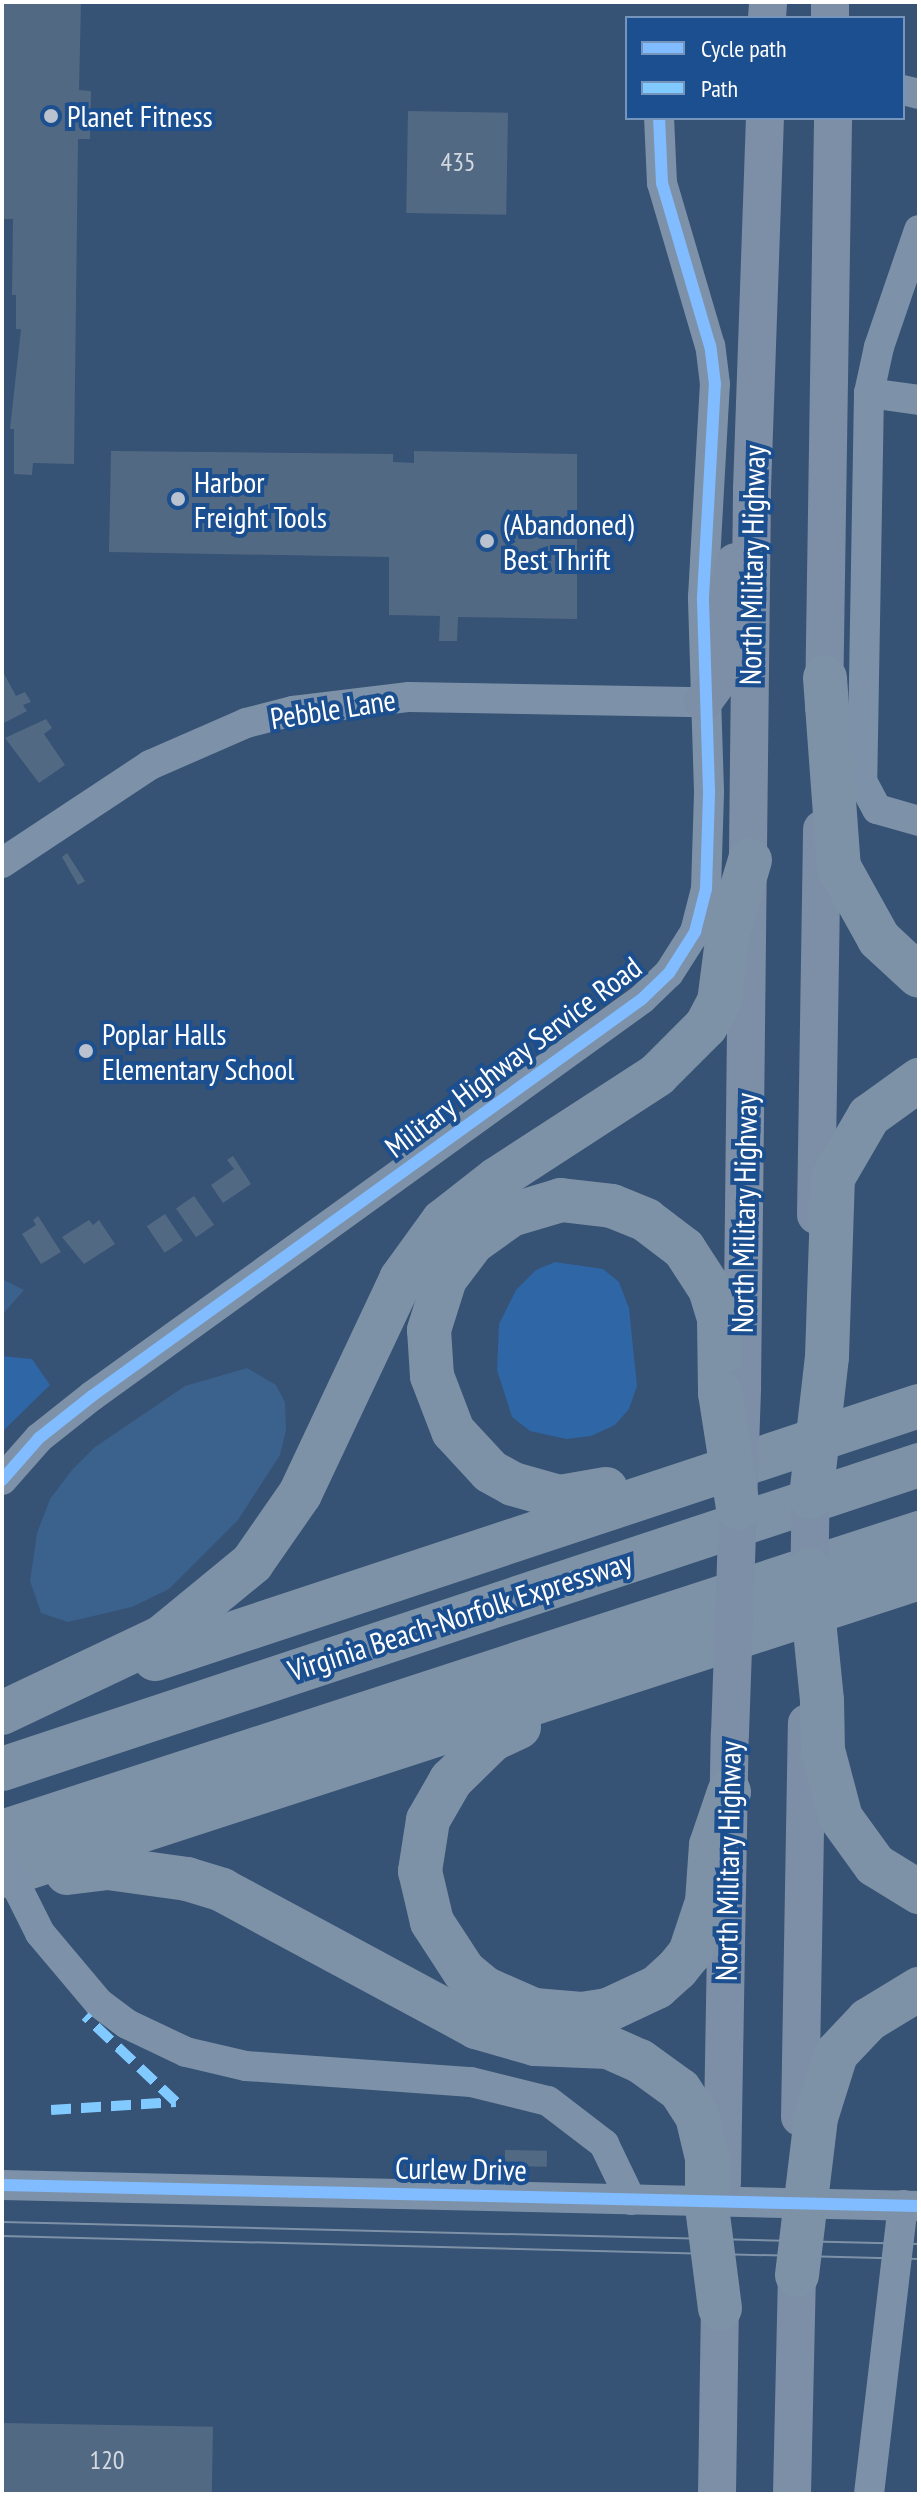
<!DOCTYPE html>
<style>
body{margin:0}
#map{position:relative;width:921px;height:2496px;overflow:hidden;background:#365274;font-family:"PT Sans Narrow",sans-serif}
div>[style]{position:absolute}
.green>*{inset:0;background:#2f66a5}
.water>*{inset:0;background:#3b618d}
.building>*{inset:0;background:#526984;transform-origin:0 0}
.minor>*{height:30px;margin:-15px;padding:0 15px;transform-origin:15px;border-radius:15px;background:#7d92a8}
.major>*{height:38px;margin:-19px;padding:0 19px;transform-origin:19px;border-radius:19px;background:#7d8ea7}
.highway>*{height:44px;margin:-22px;padding:0 22px;transform-origin:22px;border-radius:22px;background:#7e92a7}
.tram>*{height:2px;margin:-1px;padding:0 1px;transform-origin:1px;border-radius:1px;background:#7e92a7}
.minor-bridge>*{height:30px;margin:-15px;padding:0 15px;transform-origin:15px;border-radius:15px;background:#7d92a8}
.major-bridge>*{height:38px;margin:-19px;padding:0 19px;transform-origin:19px;border-radius:19px;background:#7d8ea7}
.highway-bridge>*{height:44px;margin:-22px;padding:0 22px;transform-origin:22px;border-radius:22px;background:#7e92a7}
.quiet>*{height:10px;margin-top:-5px;transform-origin:0;background:repeating-linear-gradient(90deg,#80caff 0 20px,transparent 0 30px)}
.cycleway>*{height:12px;margin:-6px;padding:0 6px;transform-origin:6px;border-radius:6px;background:#80bcff}
.dots>*{width:22px;height:22px;translate:-50% -50%;box-sizing:border-box;border:4px solid #1b4f8f;border-radius:50%}
span{translate:-50% -50%;white-space:nowrap;text-align:center;line-height:1.15;-webkit-text-stroke:8px #1b4f8f;paint-order:stroke}
.number-label{font-size:26px;color:#d4dae0}
.number-label span{-webkit-text-stroke-width:0}
.poi-label{font-size:30px;color:#fff}
.left{translate:0 -50%;text-align:left}
.street-label{font-size:30px;color:#fff}
.frame{position:absolute;inset:0;border:4px solid #fff;pointer-events:none}
.legend{position:absolute;left:625px;top:16px;width:280px;height:104px;box-sizing:border-box;background:#1b4f8f;border:2px solid #7695bc;margin:0;padding:10px 14px;list-style:none;font-size:24px;color:#fff}
.legend li{display:flex;align-items:center;gap:16px;height:40px}
.legend b{width:40px;border:2px solid #7695bc}
</style>
<div id="map">
<div class="green">
<i style="clip-path:polygon(555px 1262px,603px 1269px,619px 1282px,629px 1308px,637px 1386px,629px 1409px,615px 1425px,591px 1436px,566px 1439px,530px 1431px,512px 1417px,497px 1370px,499px 1324px,516px 1290px,536px 1270px)"></i>
<i style="clip-path:polygon(2px 1356px,32px 1359px,50px 1385px,2px 1432px)"></i>
</div>
<div class="water">
<i style="clip-path:polygon(2px 1279px,24px 1290px,2px 1315px)"></i>
<i style="clip-path:polygon(247px 1368px,276px 1385px,285px 1402px,286px 1430px,280px 1455px,238px 1520px,169px 1589px,132px 1607px,68px 1622px,41px 1613px,30px 1581px,37px 1533px,50px 1499px,72px 1470px,95px 1447px,185px 1386px)"></i>
</div>
<div class="building">
<i style="clip-path:polygon(2px 2px,81px 2px,79px 90px,91px 91px,90px 139px,78px 139px,74px 464px,33px 463px,32px 475px,14px 474px,14px 429px,10px 429px,21px 329px,16px 329px,16px 295px,12px 295px,13px 219px,2px 219px)"></i>
<i style="left:408px;top:111px;width:100px;height:102px;rotate:1deg"></i>
<i style="clip-path:polygon(111px 451px,393px 454px,393px 462px,414px 463px,414px 451px,577px 454px,577px 619px,458px 617px,457px 641px,439px 641px,440px 616px,389px 615px,389px 557px,109px 552px)"></i>
<i style="clip-path:polygon(2px 670px,16px 696px,25px 692px,31px 702px,23px 705px,27px 711px,2px 724px)"></i>
<i style="clip-path:polygon(46px 719px,52px 728px,44px 734px,65px 765px,39px 783px,5px 738px)"></i>
<i style="clip-path:polygon(67px 853px,85px 881px,78px 885px,62px 857px)"></i>
<i style="clip-path:polygon(233px 1156px,251px 1184px,223px 1203px,211px 1185px,234px 1169px,227px 1160px)"></i>
<i style="left:194px;top:1196px;width:35px;height:22px;rotate:55deg"></i>
<i style="left:165px;top:1214px;width:32px;height:22px;rotate:56deg"></i>
<i style="clip-path:polygon(38px 1216px,61px 1252px,41px 1264px,22px 1234px,36px 1225px,33px 1220px)"></i>
<i style="clip-path:polygon(89px 1220px,93px 1225px,99px 1220px,115px 1244px,84px 1264px,62px 1237px)"></i>
<i style="left:505px;top:2150px;width:42px;height:16px;rotate:1deg"></i>
<i style="left:2px;top:2423px;width:211px;height:71px;rotate:1deg"></i>
</div>
<div class="minor">
<i style="left:903px;top:90px;width:16px;rotate:14deg"></i>
<i style="left:919px;top:230px;width:124px;rotate:108.9deg"></i>
<i style="left:879px;top:347px;width:47px;rotate:102.3deg"></i>
<i style="left:869px;top:393px;width:388px;rotate:91deg"></i>
<i style="left:862px;top:781px;width:32px;rotate:62deg"></i>
<i style="left:877px;top:809px;width:44px;rotate:15.9deg"></i>
<i style="left:869px;top:393px;width:50px;rotate:8deg"></i>
<i style="left:2px;top:863px;width:178px;rotate:-33.5deg"></i>
<i style="left:150px;top:765px;width:105px;rotate:-23.6deg"></i>
<i style="left:246px;top:723px;width:49px;rotate:-14.3deg"></i>
<i style="left:293px;top:711px;width:117px;rotate:-6.9deg"></i>
<i style="left:409px;top:697px;width:294px;rotate:1deg"></i>
<i style="left:2px;top:1480px;width:56px;rotate:-48.6deg"></i>
<i style="left:39px;top:1438px;width:68px;rotate:-38.4deg"></i>
<i style="left:92px;top:1396px;width:678px;rotate:-35.82deg"></i>
<i style="left:642px;top:999px;width:37px;rotate:-44deg"></i>
<i style="left:669px;top:973px;width:49px;rotate:-57.6deg"></i>
<i style="left:695px;top:932px;width:44px;rotate:-75.7deg"></i>
<i style="left:706px;top:889px;width:98px;rotate:-88.2deg"></i>
<i style="left:709px;top:791px;width:194px;rotate:-91.8deg"></i>
<i style="left:703px;top:597px;width:213px;rotate:-86.8deg"></i>
<i style="left:715px;top:384px;width:38px;rotate:-97deg"></i>
<i style="left:710px;top:346px;width:170px;rotate:-106.4deg"></i>
<i style="left:662px;top:183px;width:65px;rotate:-92.6deg"></i>
<i style="left:40px;top:1933px;width:92px;rotate:49.9deg"></i>
<i style="left:99px;top:2003px;width:35px;rotate:37deg"></i>
<i style="left:127px;top:2024px;width:65px;rotate:25.4deg"></i>
<i style="left:186px;top:2052px;width:62px;rotate:13.1deg"></i>
<i style="left:246px;top:2066px;width:226px;rotate:4.1deg"></i>
<i style="left:471px;top:2082px;width:79px;rotate:13.9deg"></i>
<i style="left:548px;top:2101px;width:71px;rotate:37.5deg"></i>
<i style="left:604px;top:2144px;width:62px;rotate:64.3deg"></i>
<i style="left:2px;top:2185px;width:917px;rotate:1.31deg"></i>
<i style="left:869px;top:2494px;width:291px;rotate:-83.3deg"></i>
</div>
<div class="major">
<i style="left:767px;top:18px;width:16px;rotate:-86deg"></i>
<i style="left:830px;top:18px;width:16px;rotate:-90deg"></i>
<i style="left:703px;top:702px;width:26px;rotate:-54deg"></i>
<i style="left:718px;top:681px;width:64px;rotate:-85.5deg"></i>
<i style="left:723px;top:617px;width:56px;rotate:-77.7deg"></i>
<i style="left:824px;top:707px;width:589px;rotate:-89.12deg"></i>
<i style="left:816px;top:1215px;width:386px;rotate:-89.1deg"></i>
<i style="left:742px;top:1387px;width:898px;rotate:-89.36deg"></i>
<i style="left:752px;top:489px;width:371px;rotate:-88deg"></i>
<i style="left:800px;top:2117px;width:394px;rotate:-89deg"></i>
<i style="left:723px;top:2118px;width:384px;rotate:-89deg"></i>
<i style="left:717px;top:2494px;width:186px;rotate:-89.1deg"></i>
<i style="left:792px;top:2494px;width:219px;rotate:-88.7deg"></i>
</div>
<div class="highway">
<i style="left:825px;top:678px;width:190px;rotate:85.8deg"></i>
<i style="left:839px;top:867px;width:82px;rotate:60.9deg"></i>
<i style="left:879px;top:939px;width:54px;rotate:42.8deg"></i>
<i style="left:827px;top:1357px;width:179px;rotate:-88.1deg"></i>
<i style="left:833px;top:1178px;width:72px;rotate:-59.9deg"></i>
<i style="left:869px;top:1116px;width:62px;rotate:-35.8deg"></i>
<i style="left:606px;top:1489px;width:48px;rotate:170.3deg"></i>
<i style="left:559px;top:1497px;width:48px;rotate:-164.2deg"></i>
<i style="left:513px;top:1484px;width:26px;rotate:-151deg"></i>
<i style="left:490px;top:1471px;width:54px;rotate:-132.8deg"></i>
<i style="left:453px;top:1431px;width:59px;rotate:-110.9deg"></i>
<i style="left:432px;top:1376px;width:46px;rotate:-93.7deg"></i>
<i style="left:429px;top:1330px;width:53px;rotate:-72.6deg"></i>
<i style="left:445px;top:1279px;width:46px;rotate:-52.9deg"></i>
<i style="left:473px;top:1242px;width:47px;rotate:-35.4deg"></i>
<i style="left:511px;top:1215px;width:52px;rotate:-16.7deg"></i>
<i style="left:561px;top:1200px;width:51px;rotate:6.7deg"></i>
<i style="left:612px;top:1206px;width:37px;rotate:22deg"></i>
<i style="left:646px;top:1220px;width:48px;rotate:37.3deg"></i>
<i style="left:684px;top:1249px;width:48px;rotate:57deg"></i>
<i style="left:710px;top:1289px;width:31px;rotate:73deg"></i>
<i style="left:719px;top:1319px;width:74px;rotate:89.2deg"></i>
<i style="left:155px;top:1659px;width:805px;rotate:-18.32deg"></i>
<i style="left:822px;top:1700px;width:50px;rotate:88.9deg"></i>
<i style="left:823px;top:1750px;width:70px;rotate:75.2deg"></i>
<i style="left:841px;top:1818px;width:58px;rotate:54.1deg"></i>
<i style="left:875px;top:1865px;width:52px;rotate:31.5deg"></i>
<i style="left:2px;top:1713px;width:177px;rotate:-25.4deg"></i>
<i style="left:162px;top:1637px;width:117px;rotate:-39.4deg"></i>
<i style="left:252px;top:1563px;width:84px;rotate:-55.2deg"></i>
<i style="left:300px;top:1494px;width:238px;rotate:-64.8deg"></i>
<i style="left:401px;top:1279px;width:72px;rotate:-54.1deg"></i>
<i style="left:443px;top:1221px;width:68px;rotate:-37.9deg"></i>
<i style="left:497px;top:1179px;width:191px;rotate:-33deg"></i>
<i style="left:657px;top:1075px;width:69px;rotate:-45deg"></i>
<i style="left:706px;top:1026px;width:27px;rotate:-62deg"></i>
<i style="left:719px;top:1002px;width:70px;rotate:-82.6deg"></i>
<i style="left:728px;top:933px;width:76px;rotate:-73.2deg"></i>
<i style="left:519px;top:1727px;width:29px;rotate:155deg"></i>
<i style="left:493px;top:1739px;width:59px;rotate:135.7deg"></i>
<i style="left:451px;top:1780px;width:46px;rotate:119.9deg"></i>
<i style="left:428px;top:1820px;width:52px;rotate:98.9deg"></i>
<i style="left:420px;top:1871px;width:52px;rotate:76.8deg"></i>
<i style="left:432px;top:1922px;width:59px;rotate:56.9deg"></i>
<i style="left:464px;top:1971px;width:26px;rotate:40deg"></i>
<i style="left:484px;top:1988px;width:55px;rotate:23.7deg"></i>
<i style="left:534px;top:2010px;width:48px;rotate:4.8deg"></i>
<i style="left:582px;top:2014px;width:26px;rotate:-9deg"></i>
<i style="left:608px;top:2010px;width:54px;rotate:-25.1deg"></i>
<i style="left:657px;top:1987px;width:27px;rotate:-42deg"></i>
<i style="left:677px;top:1969px;width:21px;rotate:-51deg"></i>
<i style="left:690px;top:1953px;width:54px;rotate:-71.6deg"></i>
<i style="left:707px;top:1902px;width:57px;rotate:-86deg"></i>
<i style="left:711px;top:1845px;width:56px;rotate:-71.2deg"></i>
<i style="left:2px;top:1769px;width:966px;rotate:-18.34deg"></i>
<i style="left:2px;top:1832px;width:965px;rotate:-18.06deg"></i>
<i style="left:67px;top:1873px;width:41px;rotate:-7deg"></i>
<i style="left:108px;top:1868px;width:80px;rotate:7.9deg"></i>
<i style="left:187px;top:1879px;width:37px;rotate:17deg"></i>
<i style="left:222px;top:1890px;width:289px;rotate:28.3deg"></i>
<i style="left:476px;top:2027px;width:61px;rotate:16.1deg"></i>
<i style="left:535px;top:2044px;width:73px;rotate:2.4deg"></i>
<i style="left:608px;top:2047px;width:35px;rotate:24deg"></i>
<i style="left:640px;top:2061px;width:49px;rotate:35.9deg"></i>
<i style="left:680px;top:2090px;width:31px;rotate:57deg"></i>
<i style="left:2px;top:1876px;width:964px;rotate:-18deg"></i>
<i style="left:816px;top:2118px;width:67px;rotate:-72.6deg"></i>
<i style="left:836px;top:2054px;width:47px;rotate:-46.7deg"></i>
<i style="left:868px;top:2020px;width:60px;rotate:-31.3deg"></i>
</div>
<div class="tram">
<i style="left:2px;top:2222px;width:917px;rotate:1.37deg"></i>
<i style="left:2px;top:2236px;width:917px;rotate:1.44deg"></i>
</div>
<div class="minor-bridge">
<i style="left:2px;top:1857px;width:85px;rotate:63.4deg"></i>
</div>
<div class="major-bridge">
<i style="left:809px;top:1599px;width:131px;rotate:-89.1deg"></i>
<i style="left:730px;top:1734px;width:347px;rotate:-88deg"></i>
<i style="left:722px;top:2183px;width:65px;rotate:-89.1deg"></i>
</div>
<div class="highway-bridge">
<i style="left:720px;top:1393px;width:116px;rotate:81.1deg"></i>
<i style="left:811px;top:1497px;width:141px;rotate:-83.5deg"></i>
<i style="left:809px;top:1570px;width:131px;rotate:84.3deg"></i>
<i style="left:697px;top:2116px;width:43px;rotate:76.6deg"></i>
<i style="left:707px;top:2158px;width:49px;rotate:90deg"></i>
<i style="left:707px;top:2207px;width:102px;rotate:82.7deg"></i>
<i style="left:797px;top:2275px;width:158px;rotate:-83.1deg"></i>
</div>
<div class="quiet">
<i style="left:51px;top:2110px;width:125px;rotate:-3.7deg"></i>
<i style="left:176px;top:2102px;width:125px;rotate:-136.6deg"></i>
</div>
<div class="cycleway">
<i style="left:2px;top:1480px;width:56px;rotate:-48.6deg"></i>
<i style="left:39px;top:1438px;width:68px;rotate:-38.4deg"></i>
<i style="left:92px;top:1396px;width:678px;rotate:-35.82deg"></i>
<i style="left:642px;top:999px;width:37px;rotate:-44deg"></i>
<i style="left:669px;top:973px;width:49px;rotate:-57.6deg"></i>
<i style="left:695px;top:932px;width:44px;rotate:-75.7deg"></i>
<i style="left:706px;top:889px;width:98px;rotate:-88.2deg"></i>
<i style="left:709px;top:791px;width:194px;rotate:-91.8deg"></i>
<i style="left:703px;top:597px;width:213px;rotate:-86.8deg"></i>
<i style="left:715px;top:384px;width:38px;rotate:-97deg"></i>
<i style="left:710px;top:346px;width:170px;rotate:-106.4deg"></i>
<i style="left:662px;top:183px;width:65px;rotate:-92.6deg"></i>
<i style="left:2px;top:2185px;width:917px;rotate:1.31deg"></i>
</div>
<div class="dots">
<i style="left:51px;top:116px;background:#b9c2ce"></i>
<i style="left:178px;top:499px;background:#b9c2ce"></i>
<i style="left:487px;top:541px;background:#b9c2ce"></i>
<i style="left:86px;top:1051px;background:#b9c2ce"></i>
</div>
<div class="number-label">
<span style="left:458px;top:162px">435</span>
<span style="left:107px;top:2460px">120</span>
</div>
<div class="poi-label">
<span class="left" style="left:67px;top:116px">Planet Fitness</span>
<span class="left" style="left:194px;top:499px">Harbor<br>Freight Tools</span>
<span class="left" style="left:503px;top:541px">(Abandoned)<br>Best Thrift</span>
<span class="left" style="left:102px;top:1051px">Poplar Halls<br>Elementary School</span>
</div>
<div class="street-label">
<span style="left:752px;top:565px;rotate:-89deg">North Military Highway</span>
<span style="left:333px;top:709px;rotate:-9deg">Pebble Lane</span>
<span style="left:513px;top:1057px;rotate:-37deg">Military Highway Service Road</span>
<span style="left:744px;top:1213px;rotate:-89deg">North Military Highway</span>
<span style="left:460px;top:1616px;rotate:-18deg">Virginia Beach-Norfolk Expressway</span>
<span style="left:728px;top:1861px;rotate:-89deg">North Military Highway</span>
<span style="left:461px;top:2169px;rotate:1deg">Curlew Drive</span>
</div>
<div class="frame"></div>
<ul class="legend">
<li><b style="height:10px;background:#80bcff"></b>Cycle path</li>
<li><b style="height:10px;background:#80caff"></b>Path</li>
</ul>
</div>
